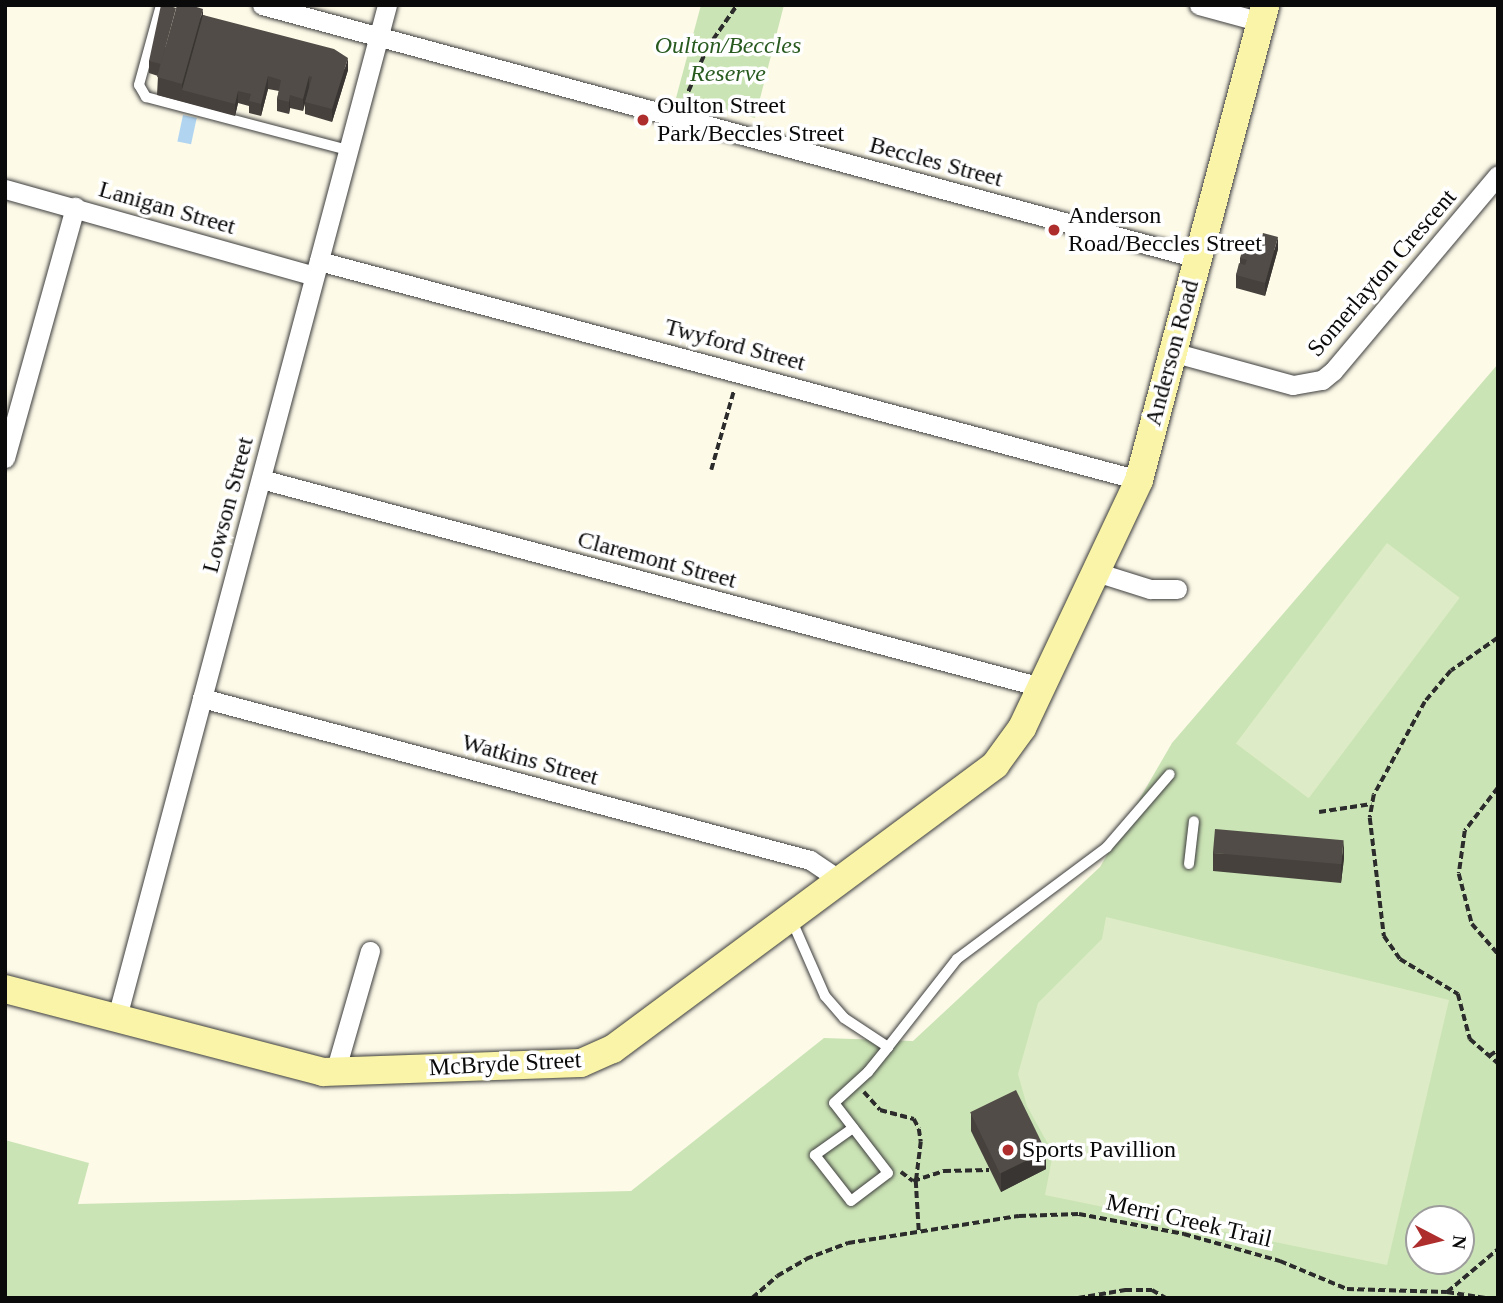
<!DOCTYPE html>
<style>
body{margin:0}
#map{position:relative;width:1503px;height:1303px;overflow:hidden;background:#fdfae8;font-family:Georgia,serif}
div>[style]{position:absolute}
.green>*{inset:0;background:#cbe4b5}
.pitch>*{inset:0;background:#ddecc6;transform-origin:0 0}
.water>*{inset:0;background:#b1d5f1;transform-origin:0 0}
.path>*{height:3.5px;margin-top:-1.75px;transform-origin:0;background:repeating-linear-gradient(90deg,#2c2c2c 0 7px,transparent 0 10.5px)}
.roads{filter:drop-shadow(0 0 2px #3d3d3d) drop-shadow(0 0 2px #3d3d3d)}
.lane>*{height:10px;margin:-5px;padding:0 5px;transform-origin:5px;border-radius:5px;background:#fff}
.street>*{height:19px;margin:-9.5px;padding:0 9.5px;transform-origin:9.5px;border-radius:9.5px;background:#fff}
.secondary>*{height:28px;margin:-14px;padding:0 14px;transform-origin:14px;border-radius:14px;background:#f9f4a8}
.wall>*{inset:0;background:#46413d}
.shaded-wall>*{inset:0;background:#393532}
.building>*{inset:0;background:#514c47;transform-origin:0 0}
.dots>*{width:19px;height:19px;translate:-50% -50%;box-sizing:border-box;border:4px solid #fff;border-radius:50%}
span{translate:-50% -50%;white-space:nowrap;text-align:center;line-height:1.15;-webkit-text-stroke:7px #fff;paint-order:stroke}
.park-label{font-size:24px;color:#295b20;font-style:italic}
.poi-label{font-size:24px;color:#0a0a0a}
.left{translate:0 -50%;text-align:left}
.street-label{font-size:24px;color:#0a0a0a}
.frame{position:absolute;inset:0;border:7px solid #0a0a0a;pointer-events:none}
.north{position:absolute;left:1405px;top:1205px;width:70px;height:70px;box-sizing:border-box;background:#fff;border:2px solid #9d9d9d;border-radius:50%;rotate:97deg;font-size:19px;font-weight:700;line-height:28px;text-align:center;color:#0a0a0a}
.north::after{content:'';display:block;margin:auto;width:24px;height:32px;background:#ae2e2e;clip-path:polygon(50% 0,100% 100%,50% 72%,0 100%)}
</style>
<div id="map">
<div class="green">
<i style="clip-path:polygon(701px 5px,784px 5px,755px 118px,676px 98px)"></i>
<i style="clip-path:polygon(evenodd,1498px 364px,1498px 1298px,5px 1298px,5px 1140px,89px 1163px,78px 1204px,631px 1191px,824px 1038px,913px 1041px,1100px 867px,1172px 743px,1498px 364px,1419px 1219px,1461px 1219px,1461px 1261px,1419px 1261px,1419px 1219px)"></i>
</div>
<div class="pitch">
<i style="left:1387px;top:543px;width:91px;height:251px;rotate:37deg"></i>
<i style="clip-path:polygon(1106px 917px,1449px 1000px,1387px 1265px,1045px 1195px,1053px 1153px,1027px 1106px,1018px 1074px,1038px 1003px,1102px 939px)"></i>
</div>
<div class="water">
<i style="left:183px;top:115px;width:14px;height:27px;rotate:12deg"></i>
</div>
<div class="path">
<i style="left:684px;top:101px;width:58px;rotate:-66.5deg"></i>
<i style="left:707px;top:48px;width:52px;rotate:-55.1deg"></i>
<i style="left:711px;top:470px;width:83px;rotate:-74deg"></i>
<i style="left:1498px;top:638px;width:57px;rotate:144.9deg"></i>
<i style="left:1451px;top:671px;width:40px;rotate:130deg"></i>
<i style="left:1425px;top:702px;width:106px;rotate:118.7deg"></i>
<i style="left:1374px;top:795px;width:23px;rotate:100deg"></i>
<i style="left:1370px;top:818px;width:119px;rotate:83.2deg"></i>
<i style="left:1384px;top:936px;width:28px;rotate:55deg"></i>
<i style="left:1400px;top:959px;width:68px;rotate:31.1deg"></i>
<i style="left:1458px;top:994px;width:47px;rotate:75.1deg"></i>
<i style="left:1470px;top:1039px;width:37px;rotate:41deg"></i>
<i style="left:1498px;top:788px;width:54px;rotate:127.5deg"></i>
<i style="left:1465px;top:831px;width:43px;rotate:97.9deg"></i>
<i style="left:1459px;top:874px;width:52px;rotate:75.4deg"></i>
<i style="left:1472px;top:924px;width:40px;rotate:49deg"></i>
<i style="left:1319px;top:812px;width:53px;rotate:-8.7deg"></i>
<i style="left:1489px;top:1056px;width:11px;rotate:-34deg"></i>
<i style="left:864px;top:1092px;width:24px;rotate:48deg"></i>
<i style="left:880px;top:1110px;width:35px;rotate:15deg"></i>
<i style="left:914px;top:1119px;width:11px;rotate:63deg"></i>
<i style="left:919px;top:1129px;width:13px;rotate:81deg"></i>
<i style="left:921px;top:1142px;width:39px;rotate:97deg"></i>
<i style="left:916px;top:1181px;width:50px;rotate:86.6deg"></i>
<i style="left:901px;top:1172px;width:15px;rotate:37deg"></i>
<i style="left:913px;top:1181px;width:33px;rotate:-18deg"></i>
<i style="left:944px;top:1171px;width:45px;rotate:-1.3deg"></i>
<i style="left:1447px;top:1292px;width:67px;rotate:-40.1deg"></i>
<i style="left:752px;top:1298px;width:33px;rotate:-41deg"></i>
<i style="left:777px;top:1276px;width:34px;rotate:-30deg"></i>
<i style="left:806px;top:1259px;width:45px;rotate:-20.9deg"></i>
<i style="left:848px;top:1243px;width:173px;rotate:-9deg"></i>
<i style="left:1019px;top:1216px;width:60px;rotate:-1.9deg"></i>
<i style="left:1079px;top:1214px;width:107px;rotate:10.8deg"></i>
<i style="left:1184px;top:1234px;width:100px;rotate:15.7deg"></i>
<i style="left:1280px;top:1261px;width:73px;rotate:22.7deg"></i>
<i style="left:1347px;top:1289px;width:100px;rotate:1.7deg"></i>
<i style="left:1447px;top:1292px;width:39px;rotate:9deg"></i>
<i style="left:1078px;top:1298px;width:48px;rotate:-9.7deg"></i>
<i style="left:1125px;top:1290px;width:27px"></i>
<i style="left:1152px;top:1290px;width:16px;rotate:30deg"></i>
</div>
<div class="roads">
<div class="lane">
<i style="left:161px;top:5px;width:83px;rotate:105.4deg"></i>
<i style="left:139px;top:85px;width:14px;rotate:60deg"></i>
<i style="left:146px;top:97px;width:209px;rotate:14.7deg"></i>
<i style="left:1189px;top:864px;width:43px;rotate:-83.4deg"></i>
<i style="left:792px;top:921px;width:82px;rotate:66.3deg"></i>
<i style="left:825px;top:996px;width:29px;rotate:49deg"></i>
<i style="left:844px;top:1018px;width:53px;rotate:33.4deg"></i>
<i style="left:888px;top:1047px;width:112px;rotate:-51.9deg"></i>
<i style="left:957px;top:959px;width:187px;rotate:-36.7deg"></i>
<i style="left:1107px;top:847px;width:96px;rotate:-49.2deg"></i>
<i style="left:853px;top:1128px;width:47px;rotate:144.6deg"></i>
<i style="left:815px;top:1155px;width:58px;rotate:52deg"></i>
<i style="left:851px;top:1201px;width:46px;rotate:-37.1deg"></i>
<i style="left:888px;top:1173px;width:88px;rotate:-127.6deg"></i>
<i style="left:834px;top:1103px;width:46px;rotate:-42.4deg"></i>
<i style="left:868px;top:1072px;width:32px;rotate:-51deg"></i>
</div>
<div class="street">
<i style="left:262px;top:5px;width:969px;rotate:15.14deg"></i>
<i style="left:1199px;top:5px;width:64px;rotate:15.3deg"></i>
<i style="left:5px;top:189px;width:321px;rotate:15.7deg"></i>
<i style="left:319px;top:261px;width:849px;rotate:14.95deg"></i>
<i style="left:1172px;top:352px;width:125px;rotate:15.3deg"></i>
<i style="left:1293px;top:385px;width:29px;rotate:-10deg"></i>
<i style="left:1322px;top:380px;width:14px;rotate:-39deg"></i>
<i style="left:1333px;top:371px;width:256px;rotate:-49.9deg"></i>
<i style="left:5px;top:458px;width:261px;rotate:-74.4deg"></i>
<i style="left:261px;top:479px;width:807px;rotate:14.93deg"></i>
<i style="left:1096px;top:572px;width:57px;rotate:17.5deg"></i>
<i style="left:1150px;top:589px;width:27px"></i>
<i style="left:202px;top:698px;width:629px;rotate:14.92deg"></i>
<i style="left:810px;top:860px;width:36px;rotate:34deg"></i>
<i style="left:117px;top:1017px;width:1047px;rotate:-75.06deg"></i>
<i style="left:335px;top:1072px;width:126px;rotate:-73.9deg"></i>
</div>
<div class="secondary">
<i style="left:5px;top:989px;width:329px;rotate:14.6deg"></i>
<i style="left:323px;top:1072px;width:258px;rotate:-2deg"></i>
<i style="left:581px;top:1063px;width:35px;rotate:-24deg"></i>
<i style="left:613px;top:1049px;width:476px;rotate:-36.6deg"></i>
<i style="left:995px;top:765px;width:46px;rotate:-53.9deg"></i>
<i style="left:1022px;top:728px;width:274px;rotate:-64.7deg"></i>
<i style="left:1139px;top:480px;width:491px;rotate:-75.1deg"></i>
</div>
</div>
<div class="wall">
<i style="clip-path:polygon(203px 15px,348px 70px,332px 122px,305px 114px,305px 103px,303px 111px,290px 108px,289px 114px,277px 111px,277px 99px,279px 91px,268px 89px,261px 116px,249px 113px,249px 106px,238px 103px,235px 116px,157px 95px,158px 76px,149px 73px,149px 61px)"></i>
<i style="clip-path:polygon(1278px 249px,1265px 296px,1236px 288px,1236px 275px,1240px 264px,1240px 258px)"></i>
<i style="clip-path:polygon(1213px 853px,1344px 858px,1341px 883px,1213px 871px)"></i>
<i style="clip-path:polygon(971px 1113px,1046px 1169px,1001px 1192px,971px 1131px)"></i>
</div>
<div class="shaded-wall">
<i style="clip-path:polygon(203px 9px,203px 27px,182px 90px,182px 84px)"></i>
<i style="clip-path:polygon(348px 58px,348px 70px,332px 122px,332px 109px)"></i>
<i style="clip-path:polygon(268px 76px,268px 89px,261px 116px,261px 104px)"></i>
<i style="clip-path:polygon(309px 76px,309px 88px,303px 111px,303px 99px)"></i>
<i style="clip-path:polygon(238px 91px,238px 103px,235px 116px,235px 104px)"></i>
<i style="clip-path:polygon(290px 95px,290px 108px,289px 114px,289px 102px)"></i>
<i style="clip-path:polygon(1278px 237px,1278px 249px,1265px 296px,1265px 283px)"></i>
<i style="clip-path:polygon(1344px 840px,1344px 858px,1341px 883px,1341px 864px)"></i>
<i style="clip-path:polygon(1046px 1151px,1046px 1169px,1001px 1192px,1001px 1173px)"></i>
</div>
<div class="building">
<i style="clip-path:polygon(161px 5px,167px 5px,176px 8px,161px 64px,149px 61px)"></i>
<i style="clip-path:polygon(177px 5px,190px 5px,203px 9px,182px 84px,157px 77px)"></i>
<i style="clip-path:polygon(203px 15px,334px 49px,348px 58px,332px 109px,305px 102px,312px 77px,309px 76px,303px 99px,290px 95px,289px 102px,277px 99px,281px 80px,268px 76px,261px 104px,249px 101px,251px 94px,238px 91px,235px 104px,182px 90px)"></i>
<i style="clip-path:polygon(1263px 233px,1278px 237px,1265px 283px,1236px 275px,1239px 263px,1245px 265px,1247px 260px,1240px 258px,1246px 239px,1260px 242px)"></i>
<i style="left:1215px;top:829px;width:129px;height:24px;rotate:5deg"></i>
<i style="left:1016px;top:1090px;width:68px;height:51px;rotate:64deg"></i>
</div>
<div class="dots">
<i style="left:643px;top:120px;background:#ae2e2e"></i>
<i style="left:1054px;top:230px;background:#ae2e2e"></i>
<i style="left:1008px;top:1150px;background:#ae2e2e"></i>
</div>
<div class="park-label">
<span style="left:728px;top:60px">Oulton/Beccles<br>Reserve</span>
</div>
<div class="poi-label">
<span class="left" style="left:657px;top:120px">Oulton Street<br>Park/Beccles Street</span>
<span class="left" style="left:1068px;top:230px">Anderson<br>Road/Beccles Street</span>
<span class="left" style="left:1022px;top:1150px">Sports Pavillion</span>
</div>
<div class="street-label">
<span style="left:936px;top:162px;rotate:15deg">Beccles Street</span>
<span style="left:167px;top:208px;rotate:16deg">Lanigan Street</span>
<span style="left:1382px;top:273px;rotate:-49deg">Somerlayton Crescent</span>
<span style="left:735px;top:345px;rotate:15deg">Twyford Street</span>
<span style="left:1172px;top:353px;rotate:-75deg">Anderson Road</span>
<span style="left:228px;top:505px;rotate:-75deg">Lowson Street</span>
<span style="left:657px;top:560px;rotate:15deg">Claremont Street</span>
<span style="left:530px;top:760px;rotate:15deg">Watkins Street</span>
<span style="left:505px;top:1064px;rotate:-3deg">McBryde Street</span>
<span style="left:1189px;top:1221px;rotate:13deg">Merri Creek Trail</span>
</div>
<div class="frame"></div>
<div class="north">N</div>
</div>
